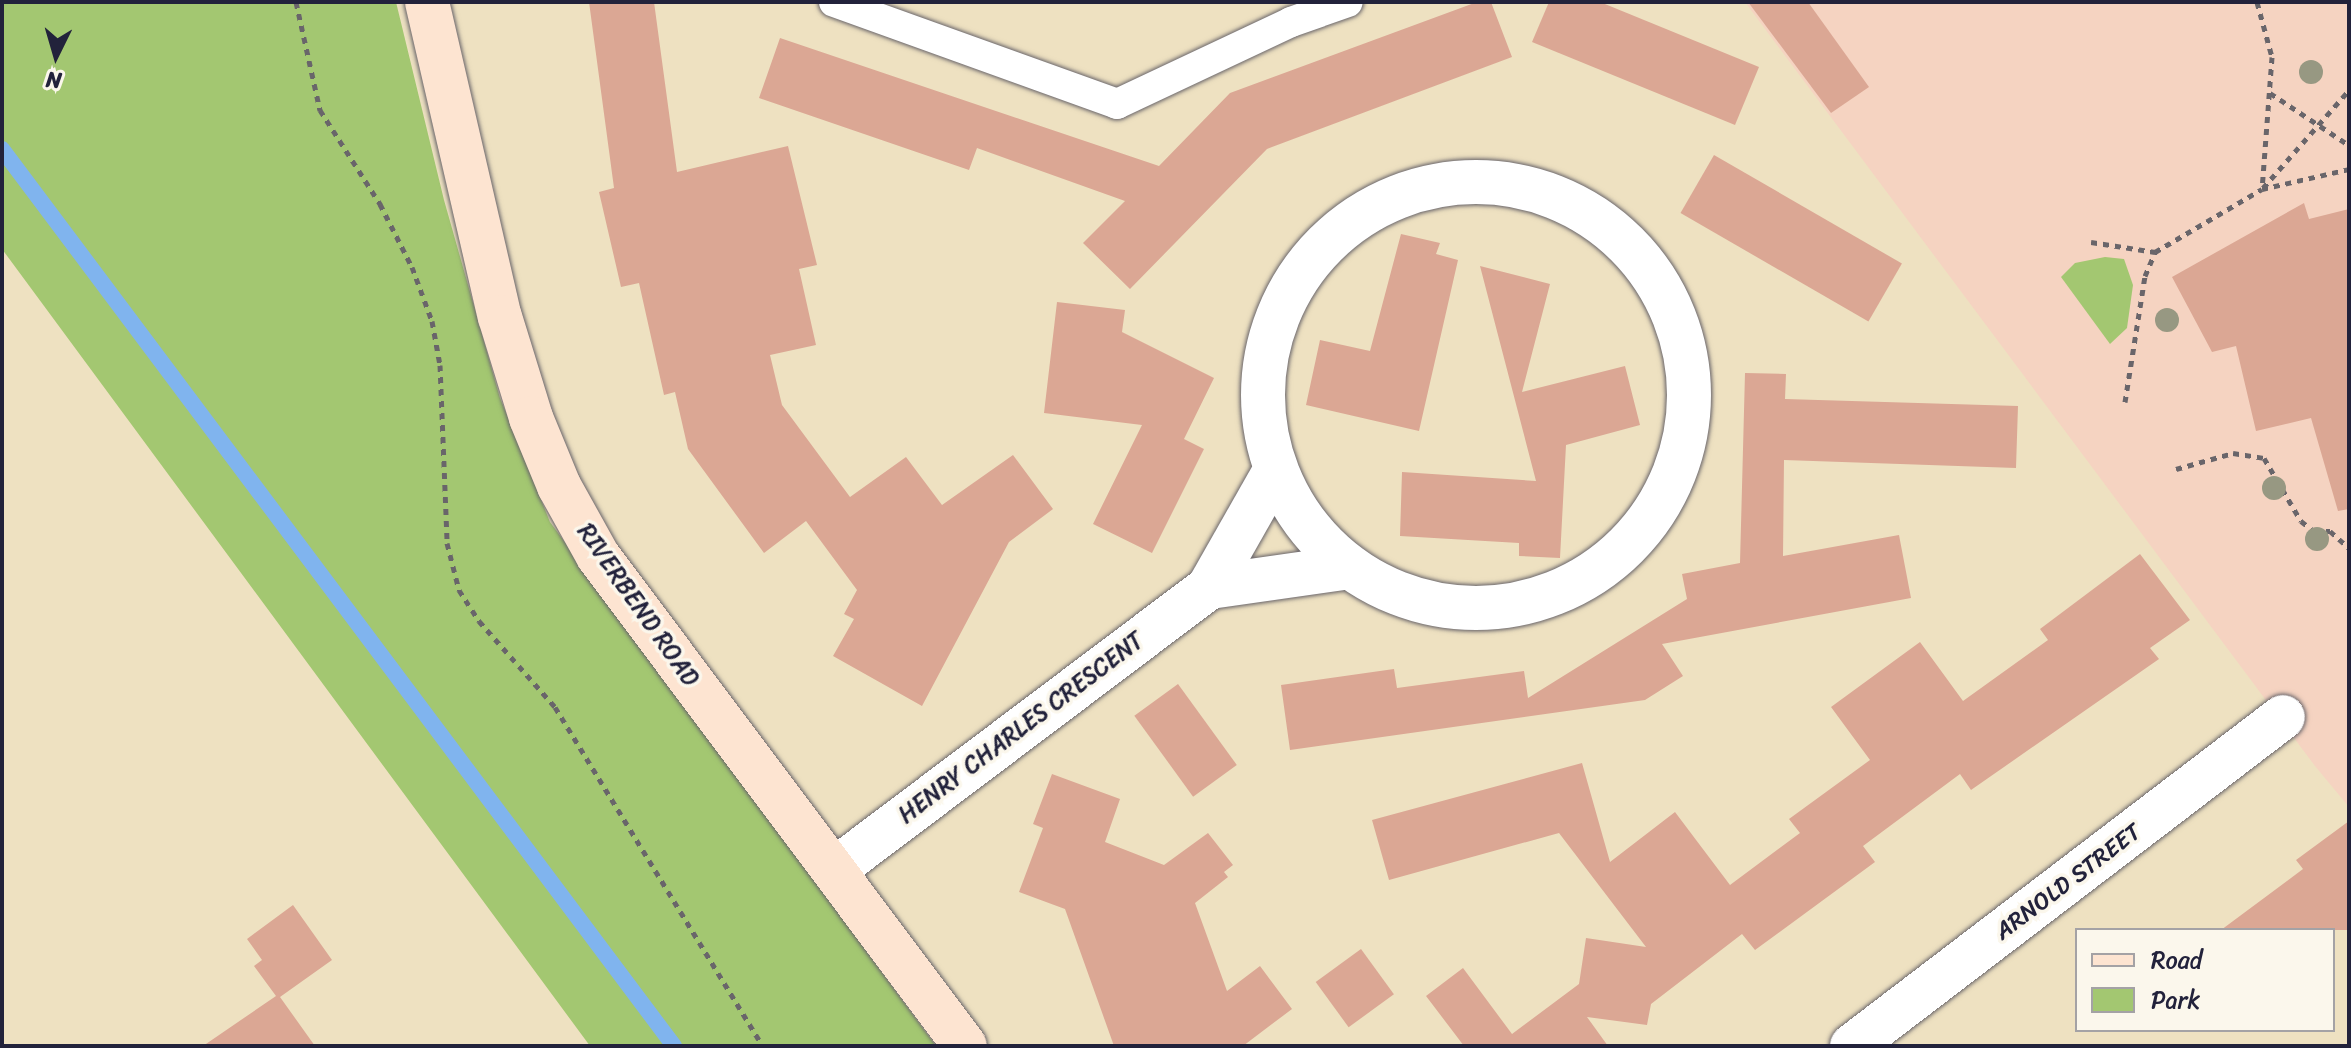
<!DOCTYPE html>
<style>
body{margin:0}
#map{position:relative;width:2351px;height:1048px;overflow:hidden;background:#eee1c1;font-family:Sriracha,sans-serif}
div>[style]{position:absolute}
.built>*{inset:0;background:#f5d3c1}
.green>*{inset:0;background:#a3c771}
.stream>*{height:16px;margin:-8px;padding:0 8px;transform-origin:8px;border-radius:8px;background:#80b4ee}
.building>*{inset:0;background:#dba794;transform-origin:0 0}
.path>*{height:5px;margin-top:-2.5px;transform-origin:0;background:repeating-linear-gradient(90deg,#69656a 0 6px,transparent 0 12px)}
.roads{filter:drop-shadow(0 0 2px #69656a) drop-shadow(0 0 2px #69656a)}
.lane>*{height:30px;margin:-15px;padding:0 15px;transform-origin:15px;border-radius:15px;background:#fff}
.street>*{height:44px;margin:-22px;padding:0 22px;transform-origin:22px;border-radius:22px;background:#fff}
.street>.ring{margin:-22px;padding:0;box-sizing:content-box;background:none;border:44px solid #fff;border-radius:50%}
.secondary>*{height:44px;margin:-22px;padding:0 22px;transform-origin:22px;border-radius:22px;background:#fde4d1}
.trees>*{width:24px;height:24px;margin:-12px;border-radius:50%;background:#979882}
span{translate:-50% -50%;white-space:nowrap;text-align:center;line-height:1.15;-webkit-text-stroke:7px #fbf7ec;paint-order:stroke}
.street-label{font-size:24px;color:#22223b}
.frame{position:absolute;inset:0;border:4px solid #22223b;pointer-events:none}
.legend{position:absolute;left:2075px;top:928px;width:260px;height:104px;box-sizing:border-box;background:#fbf7ec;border:2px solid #a4a2a5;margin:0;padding:10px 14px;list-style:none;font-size:24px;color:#22223b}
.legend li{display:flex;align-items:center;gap:16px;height:40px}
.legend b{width:40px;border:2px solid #a4a2a5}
.north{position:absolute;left:16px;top:16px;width:80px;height:80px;-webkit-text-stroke:6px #fbf7ec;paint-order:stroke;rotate:185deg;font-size:22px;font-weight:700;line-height:32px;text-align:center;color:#22223b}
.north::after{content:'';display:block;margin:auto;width:28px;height:36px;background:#22223b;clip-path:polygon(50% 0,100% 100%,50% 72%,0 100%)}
</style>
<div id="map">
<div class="built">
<i style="clip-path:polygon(1745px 2px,2349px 2px,2349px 807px,2315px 766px)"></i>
</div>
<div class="green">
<i style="clip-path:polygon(2px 2px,396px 2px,444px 200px,500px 398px,550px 522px,936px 1046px,590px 1046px,2px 249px)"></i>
<i style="clip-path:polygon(2105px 257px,2124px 259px,2133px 285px,2127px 328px,2110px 344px,2061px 277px,2075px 263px)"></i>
</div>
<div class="stream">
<i style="left:2px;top:149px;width:1121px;rotate:53.16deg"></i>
</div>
<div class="building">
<i style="clip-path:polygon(589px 2px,654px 2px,677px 172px,788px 146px,817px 265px,799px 269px,816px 345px,770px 355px,782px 405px,850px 497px,906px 457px,942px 505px,1013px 455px,1053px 509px,1009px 542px,922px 706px,833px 656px,854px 619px,844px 614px,857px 590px,806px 521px,764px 553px,688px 449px,675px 392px,664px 395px,639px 283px,621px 287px,599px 192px,614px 188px)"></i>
<i style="clip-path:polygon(1477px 2px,1491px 2px,1512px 57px,1267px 149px,1130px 289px,1083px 243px,1125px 201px,977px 148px,969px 170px,759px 98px,780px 38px,1159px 166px,1230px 93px)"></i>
<i style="clip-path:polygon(1549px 2px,1600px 2px,1759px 67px,1735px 125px,1532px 42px)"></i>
<i style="clip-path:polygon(1748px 2px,1808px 2px,1869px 87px,1831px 113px)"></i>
<i style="left:1714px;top:155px;width:217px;height:67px;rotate:30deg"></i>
<i style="clip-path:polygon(2304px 203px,2309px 219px,2349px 209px,2349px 509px,2338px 511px,2311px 418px,2256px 431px,2236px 346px,2212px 352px,2172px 277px)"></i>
<i style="clip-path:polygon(1401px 234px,1440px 243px,1436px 254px,1458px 260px,1419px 431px,1306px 405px,1320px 340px,1370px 351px)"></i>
<i style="clip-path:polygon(1480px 266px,1550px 284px,1522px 392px,1625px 366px,1640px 425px,1566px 445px,1560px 558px,1519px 556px,1519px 543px,1400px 536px,1402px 472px,1536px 481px)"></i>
<i style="clip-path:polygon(1057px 302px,1125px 310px,1122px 332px,1214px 378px,1184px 439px,1204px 449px,1152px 553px,1093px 524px,1142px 425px,1044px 413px)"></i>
<i style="clip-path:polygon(1745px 373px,1786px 374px,1785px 399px,2018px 406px,2016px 468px,1784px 460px,1783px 556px,1899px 535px,1911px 598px,1662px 644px,1683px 676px,1645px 700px,1290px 750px,1281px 685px,1394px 669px,1397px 688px,1524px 671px,1528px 698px,1687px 599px,1682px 574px,1740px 563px)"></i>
<i style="clip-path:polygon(2140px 554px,2190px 620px,2150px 648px,2159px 659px,1971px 790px,1960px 774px,1863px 846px,1875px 862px,1755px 950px,1742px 934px,1651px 1004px,1647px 1025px,1587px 1017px,1608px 1046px,1464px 1046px,1426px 996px,1463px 968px,1512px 1034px,1579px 984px,1586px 938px,1646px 947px,1559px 833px,1389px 880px,1372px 820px,1582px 763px,1610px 862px,1675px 812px,1730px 885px,1800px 833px,1789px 819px,1870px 760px,1831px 707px,1920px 642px,1963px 701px,2048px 640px,2040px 629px)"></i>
<i style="left:1178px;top:684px;width:100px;height:54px;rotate:54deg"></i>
<i style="clip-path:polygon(1052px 774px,1120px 799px,1105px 842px,1164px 865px,1208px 833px,1233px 865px,1224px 872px,1228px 877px,1195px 903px,1227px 991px,1260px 966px,1292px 1009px,1243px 1046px,1114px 1046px,1065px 909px,1019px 892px,1043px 828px,1033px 824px)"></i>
<i style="clip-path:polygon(2349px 821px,2349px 930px,2221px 930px,2303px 869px,2296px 860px)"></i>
<i style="clip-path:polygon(293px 905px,332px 960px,280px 997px,315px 1046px,203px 1046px,276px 996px,254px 966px,262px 960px,247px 939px)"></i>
<i style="left:1361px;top:949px;width:56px;height:56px;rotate:54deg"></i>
</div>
<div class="path">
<i style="left:296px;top:2px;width:111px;rotate:77.5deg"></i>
<i style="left:320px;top:110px;width:112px;rotate:57.4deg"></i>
<i style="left:380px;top:204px;width:71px;rotate:63.1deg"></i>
<i style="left:412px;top:267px;width:58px;rotate:69.7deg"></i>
<i style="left:432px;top:321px;width:45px;rotate:79.7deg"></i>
<i style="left:440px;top:365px;width:178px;rotate:87.7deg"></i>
<i style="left:447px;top:543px;width:49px;rotate:75.7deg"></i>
<i style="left:459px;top:590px;width:37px;rotate:57deg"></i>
<i style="left:479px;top:621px;width:115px;rotate:48.5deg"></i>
<i style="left:555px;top:707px;width:398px;rotate:58.5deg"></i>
<i style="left:2257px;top:2px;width:57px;rotate:74.7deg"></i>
<i style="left:2272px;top:57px;width:132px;rotate:94.3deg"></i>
<i style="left:2270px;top:93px;width:95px;rotate:33.4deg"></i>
<i style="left:2263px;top:188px;width:130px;rotate:-48.7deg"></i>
<i style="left:2091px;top:242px;width:65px;rotate:8.9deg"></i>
<i style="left:2125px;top:402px;width:128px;rotate:-81deg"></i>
<i style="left:2145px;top:276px;width:26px;rotate:-67deg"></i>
<i style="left:2155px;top:252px;width:124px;rotate:-30.5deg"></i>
<i style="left:2262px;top:189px;width:89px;rotate:-12.9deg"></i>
<i style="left:2176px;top:469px;width:59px;rotate:-15.7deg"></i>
<i style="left:2233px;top:453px;width:31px;rotate:9deg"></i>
<i style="left:2264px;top:458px;width:73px;rotate:59.6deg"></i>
<i style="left:2301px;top:521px;width:16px;rotate:38deg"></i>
<i style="left:2314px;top:531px;width:16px"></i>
<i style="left:2330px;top:531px;width:25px;rotate:42deg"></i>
</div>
<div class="roads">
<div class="lane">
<i style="left:834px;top:2px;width:301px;rotate:19.8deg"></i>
<i style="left:1117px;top:104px;width:192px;rotate:-25.2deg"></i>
<i style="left:1291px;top:22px;width:60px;rotate:-19.3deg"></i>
</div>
<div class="street">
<i class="ring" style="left:1263px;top:182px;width:382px;height:382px"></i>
<i style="left:1209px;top:587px;width:142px;rotate:-8.1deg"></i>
<i style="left:834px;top:870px;width:470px;rotate:-37deg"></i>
<i style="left:1209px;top:587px;width:133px;rotate:-60.4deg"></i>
<i style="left:1852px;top:1046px;width:542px;rotate:-37.36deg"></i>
</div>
<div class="secondary">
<i style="left:427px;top:2px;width:323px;rotate:77deg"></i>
<i style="left:500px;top:317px;width:106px;rotate:72.9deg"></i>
<i style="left:531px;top:418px;width:74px;rotate:67.6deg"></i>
<i style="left:559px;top:486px;width:80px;rotate:60.9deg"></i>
<i style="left:598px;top:556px;width:612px;rotate:53.17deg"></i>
</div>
</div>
<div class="trees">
<i style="left:2311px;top:72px"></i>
<i style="left:2167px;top:320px"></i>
<i style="left:2274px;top:488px"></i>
<i style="left:2317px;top:539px"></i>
</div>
<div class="street-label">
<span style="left:638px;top:605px;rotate:55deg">RIVERBEND ROAD</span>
<span style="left:1021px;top:728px;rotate:-37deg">HENRY CHARLES CRESCENT</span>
<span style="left:2068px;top:882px;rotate:-37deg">ARNOLD STREET</span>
</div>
<div class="frame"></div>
<ul class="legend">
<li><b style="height:10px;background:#fde4d1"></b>Road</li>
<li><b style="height:22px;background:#a3c771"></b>Park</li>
</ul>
<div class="north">N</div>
</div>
